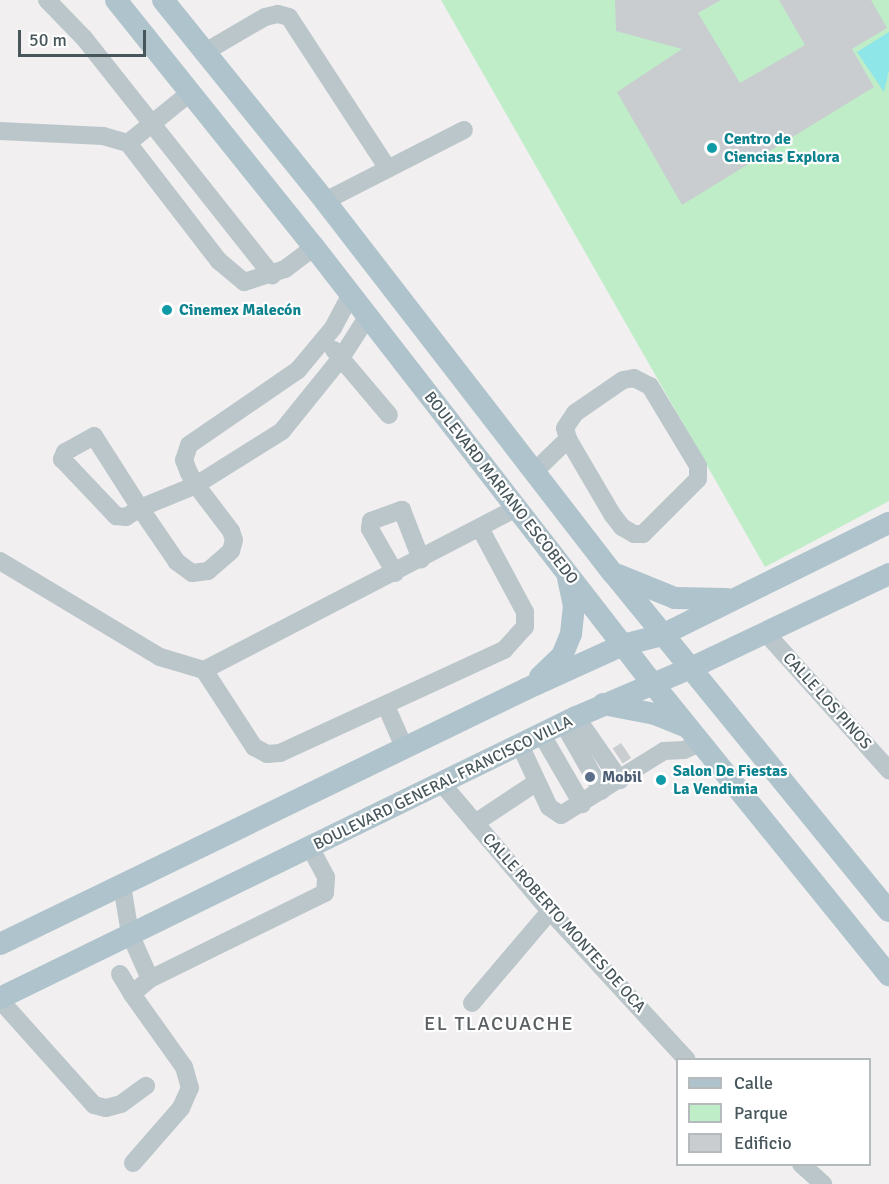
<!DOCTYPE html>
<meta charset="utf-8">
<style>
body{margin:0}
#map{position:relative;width:889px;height:1184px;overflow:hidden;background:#f1efef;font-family:Signika,sans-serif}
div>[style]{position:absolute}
.green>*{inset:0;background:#bfedc8}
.water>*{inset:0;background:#8ee6e8}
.building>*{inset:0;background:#c9cdd0;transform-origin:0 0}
.minor>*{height:18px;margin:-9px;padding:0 9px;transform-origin:9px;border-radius:9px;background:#bbc6cb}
.major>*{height:22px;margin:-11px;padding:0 11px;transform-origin:11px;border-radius:11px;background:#afc3cc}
.dots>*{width:16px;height:16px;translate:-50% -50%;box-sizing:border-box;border:3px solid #fff;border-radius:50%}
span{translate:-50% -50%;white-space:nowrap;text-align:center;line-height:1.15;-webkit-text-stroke:4.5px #fff;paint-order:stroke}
.culture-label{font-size:16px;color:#0d838f;font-weight:700}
.left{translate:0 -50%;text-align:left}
.street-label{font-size:16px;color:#47565b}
.service-label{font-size:16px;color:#4e5e75;font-weight:700}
.quarter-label{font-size:20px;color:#5b6063;letter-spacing:1.5px}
.legend{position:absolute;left:676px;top:1058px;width:195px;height:108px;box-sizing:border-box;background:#fff;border:2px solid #b5bbbd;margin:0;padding:8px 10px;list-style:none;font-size:18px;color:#47565b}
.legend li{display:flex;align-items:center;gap:12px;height:30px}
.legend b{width:30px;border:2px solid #b5bbbd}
.scale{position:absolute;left:18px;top:30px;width:128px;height:27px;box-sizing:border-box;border:3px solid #47565b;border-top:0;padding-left:8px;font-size:18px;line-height:21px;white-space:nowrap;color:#47565b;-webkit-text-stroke:4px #fff;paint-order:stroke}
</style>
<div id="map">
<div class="green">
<i style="clip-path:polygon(441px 0,889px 0,889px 501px,765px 567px)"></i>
</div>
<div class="water">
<i style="clip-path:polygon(889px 32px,889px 70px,884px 92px,857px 52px)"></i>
</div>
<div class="building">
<i style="clip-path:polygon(615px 0,721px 0,698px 13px,740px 83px,805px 45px,779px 0,871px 0,887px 28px,852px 49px,874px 87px,682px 205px,617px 92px,682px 49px,616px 31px)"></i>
<i style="left:621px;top:743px;width:18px;height:10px;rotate:56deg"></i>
</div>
<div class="minor">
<i style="left:47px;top:0;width:53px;rotate:45.8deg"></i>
<i style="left:84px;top:38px;width:303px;rotate:51.6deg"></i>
<i style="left:205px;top:52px;width:69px;rotate:-30.3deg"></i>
<i style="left:265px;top:17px;width:13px;rotate:-13deg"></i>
<i style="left:278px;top:14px;width:11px;rotate:15deg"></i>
<i style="left:289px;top:17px;width:181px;rotate:56.9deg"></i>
<i style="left:0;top:131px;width:103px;rotate:2.8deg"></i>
<i style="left:103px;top:136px;width:26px;rotate:16deg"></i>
<i style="left:128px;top:143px;width:81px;rotate:-39deg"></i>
<i style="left:128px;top:143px;width:149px;rotate:52.4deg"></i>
<i style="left:219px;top:261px;width:33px;rotate:40deg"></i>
<i style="left:244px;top:282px;width:43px;rotate:-17.6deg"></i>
<i style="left:285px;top:269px;width:36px;rotate:-37deg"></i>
<i style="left:325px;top:201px;width:156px;rotate:-27.1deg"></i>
<i style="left:350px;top:296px;width:36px;rotate:118deg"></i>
<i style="left:333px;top:328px;width:55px;rotate:129.8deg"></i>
<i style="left:298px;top:370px;width:132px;rotate:145.5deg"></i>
<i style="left:189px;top:445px;width:16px;rotate:108deg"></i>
<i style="left:184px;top:460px;width:14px;rotate:69deg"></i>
<i style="left:189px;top:473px;width:14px;rotate:60deg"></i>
<i style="left:196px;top:485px;width:58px;rotate:52.7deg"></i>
<i style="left:231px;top:531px;width:9px;rotate:72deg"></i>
<i style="left:234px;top:540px;width:11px;rotate:105deg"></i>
<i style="left:231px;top:551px;width:30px;rotate:139deg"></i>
<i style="left:208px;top:571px;width:16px;rotate:173deg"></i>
<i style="left:192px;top:573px;width:19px;rotate:-144deg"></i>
<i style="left:177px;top:562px;width:65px;rotate:-124.4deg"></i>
<i style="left:140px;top:508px;width:85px;rotate:-122.6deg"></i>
<i style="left:94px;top:436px;width:33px;rotate:151deg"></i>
<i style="left:65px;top:452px;width:8px;rotate:113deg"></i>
<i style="left:62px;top:459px;width:79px;rotate:46.5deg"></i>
<i style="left:116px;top:516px;width:10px;rotate:6deg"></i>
<i style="left:126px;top:517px;width:17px;rotate:-33deg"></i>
<i style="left:140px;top:508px;width:61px;rotate:-22.3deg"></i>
<i style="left:196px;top:485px;width:102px;rotate:-32.1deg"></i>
<i style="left:282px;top:431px;width:94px;rotate:-51.1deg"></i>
<i style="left:341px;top:358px;width:50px;rotate:-57.3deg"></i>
<i style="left:334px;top:350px;width:85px;rotate:49.8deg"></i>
<i style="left:535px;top:471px;width:46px;rotate:-44.1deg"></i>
<i style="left:568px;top:439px;width:11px;rotate:-105deg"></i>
<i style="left:565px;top:428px;width:18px;rotate:-56deg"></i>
<i style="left:575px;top:413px;width:58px;rotate:-34.5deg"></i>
<i style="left:623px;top:380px;width:11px;rotate:-10deg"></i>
<i style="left:634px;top:378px;width:18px;rotate:27deg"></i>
<i style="left:650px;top:386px;width:93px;rotate:59deg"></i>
<i style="left:698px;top:466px;width:13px;rotate:90deg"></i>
<i style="left:698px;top:479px;width:78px;rotate:135deg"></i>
<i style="left:643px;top:534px;width:9px;rotate:180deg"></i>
<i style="left:634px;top:534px;width:14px;rotate:-150deg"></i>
<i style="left:622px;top:527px;width:16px;rotate:-128deg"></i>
<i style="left:612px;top:514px;width:87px;rotate:-120.4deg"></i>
<i style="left:0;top:561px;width:187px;rotate:31deg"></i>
<i style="left:160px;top:657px;width:46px;rotate:16.5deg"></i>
<i style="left:204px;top:670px;width:349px;rotate:-27.4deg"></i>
<i style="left:395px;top:573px;width:51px;rotate:-119.6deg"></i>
<i style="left:370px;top:529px;width:8px;rotate:-83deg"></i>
<i style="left:371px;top:521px;width:33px;rotate:-20deg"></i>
<i style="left:402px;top:510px;width:53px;rotate:68.8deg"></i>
<i style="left:765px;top:632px;width:186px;rotate:48.1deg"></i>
<i style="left:204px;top:670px;width:92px;rotate:57deg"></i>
<i style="left:254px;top:747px;width:15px;rotate:28deg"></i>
<i style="left:267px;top:754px;width:13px;rotate:-4deg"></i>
<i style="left:280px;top:753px;width:247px;rotate:-24.7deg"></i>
<i style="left:504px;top:650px;width:31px;rotate:-48deg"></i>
<i style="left:525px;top:627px;width:15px;rotate:-90deg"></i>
<i style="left:525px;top:612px;width:95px;rotate:-118.2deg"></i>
<i style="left:386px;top:706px;width:45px;rotate:66.3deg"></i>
<i style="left:576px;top:717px;width:77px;rotate:55.1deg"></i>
<i style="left:563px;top:723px;width:78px;rotate:60.2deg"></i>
<i style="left:542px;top:735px;width:80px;rotate:59.9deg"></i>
<i style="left:520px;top:745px;width:68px;rotate:64.9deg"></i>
<i style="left:549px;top:807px;width:14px;rotate:34deg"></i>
<i style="left:561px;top:815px;width:121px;rotate:-31.9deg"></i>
<i style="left:664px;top:751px;width:20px;rotate:-3deg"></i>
<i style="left:684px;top:750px;width:20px;rotate:-24deg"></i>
<i style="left:443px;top:785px;width:165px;rotate:49.7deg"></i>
<i style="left:550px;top:911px;width:202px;rotate:47.4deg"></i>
<i style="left:475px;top:823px;width:74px;rotate:-33.5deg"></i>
<i style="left:122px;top:885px;width:50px;rotate:80.7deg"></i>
<i style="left:130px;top:934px;width:49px;rotate:66deg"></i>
<i style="left:120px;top:974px;width:23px;rotate:59deg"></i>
<i style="left:0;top:1000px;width:141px;rotate:48.2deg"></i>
<i style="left:94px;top:1105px;width:12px;rotate:14deg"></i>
<i style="left:106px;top:1108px;width:16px;rotate:-15deg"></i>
<i style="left:121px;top:1104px;width:31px;rotate:-36deg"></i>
<i style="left:472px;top:1003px;width:121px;rotate:-49.7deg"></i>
<i style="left:133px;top:1163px;width:73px;rotate:-48.9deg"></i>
<i style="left:181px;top:1108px;width:22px;rotate:-66deg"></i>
<i style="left:190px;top:1088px;width:22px;rotate:-106deg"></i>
<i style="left:184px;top:1067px;width:90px;rotate:-125.5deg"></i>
<i style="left:132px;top:994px;width:23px;rotate:-40deg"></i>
<i style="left:150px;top:979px;width:195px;rotate:-26.2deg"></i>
<i style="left:325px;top:893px;width:16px;rotate:-86deg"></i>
<i style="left:326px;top:877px;width:32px;rotate:-118deg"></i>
<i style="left:801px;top:1164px;width:30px;rotate:42deg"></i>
</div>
<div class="major">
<i style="left:116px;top:0;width:317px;rotate:51.3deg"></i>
<i style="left:314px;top:247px;width:553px;rotate:52.2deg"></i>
<i style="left:653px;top:684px;width:375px;rotate:51deg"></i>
<i style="left:163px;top:0;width:258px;rotate:51.1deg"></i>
<i style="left:325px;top:201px;width:470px;rotate:52.3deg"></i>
<i style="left:613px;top:573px;width:436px;rotate:50.8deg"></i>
<i style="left:618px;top:575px;width:61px;rotate:22deg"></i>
<i style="left:675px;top:598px;width:52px;rotate:1.1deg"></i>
<i style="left:540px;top:677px;width:30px;rotate:-44deg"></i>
<i style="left:562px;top:656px;width:24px;rotate:-68deg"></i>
<i style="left:571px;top:634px;width:28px;rotate:-84deg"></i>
<i style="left:574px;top:606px;width:29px;rotate:-102deg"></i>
<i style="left:603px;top:704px;width:53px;rotate:10.9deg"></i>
<i style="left:655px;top:714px;width:32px;rotate:22deg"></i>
<i style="left:0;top:944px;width:585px;rotate:-25.86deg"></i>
<i style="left:526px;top:689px;width:107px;rotate:-24.4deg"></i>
<i style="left:623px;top:645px;width:40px;rotate:-14.4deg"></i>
<i style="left:662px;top:635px;width:253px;rotate:-26.3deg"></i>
<i style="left:0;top:998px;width:641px;rotate:-26.01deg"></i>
<i style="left:576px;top:717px;width:125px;rotate:-23.1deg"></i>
<i style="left:691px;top:668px;width:219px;rotate:-25.4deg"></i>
</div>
<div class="dots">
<i style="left:712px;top:148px;background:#0f9aa8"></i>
<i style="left:167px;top:310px;background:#0f9aa8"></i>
<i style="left:590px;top:777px;background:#5c6f8a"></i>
<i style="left:661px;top:780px;background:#0f9aa8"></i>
</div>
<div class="culture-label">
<span class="left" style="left:724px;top:148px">Centro de<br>Ciencias Explora</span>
<span class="left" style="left:179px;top:310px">Cinemex Malecón</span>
<span class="left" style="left:673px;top:780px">Salon De Fiestas<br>La Vendimia</span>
</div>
<div class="street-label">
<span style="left:501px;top:488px;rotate:52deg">BOULEVARD MARIANO ESCOBEDO</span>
<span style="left:827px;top:701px;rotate:48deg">CALLE LOS PINOS</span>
<span style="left:443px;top:783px;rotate:-26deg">BOULEVARD GENERAL FRANCISCO VILLA</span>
<span style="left:564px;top:923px;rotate:48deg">CALLE ROBERTO MONTES DE OCA</span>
</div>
<div class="service-label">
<span class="left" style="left:602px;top:777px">Mobil</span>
</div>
<div class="quarter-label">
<span style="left:499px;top:1023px">EL TLACUACHE</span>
</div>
<ul class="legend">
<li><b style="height:8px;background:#afc3cc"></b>Calle</li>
<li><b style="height:16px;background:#bfedc8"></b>Parque</li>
<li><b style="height:16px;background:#c9cdd0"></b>Edificio</li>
</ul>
<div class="scale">50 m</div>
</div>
